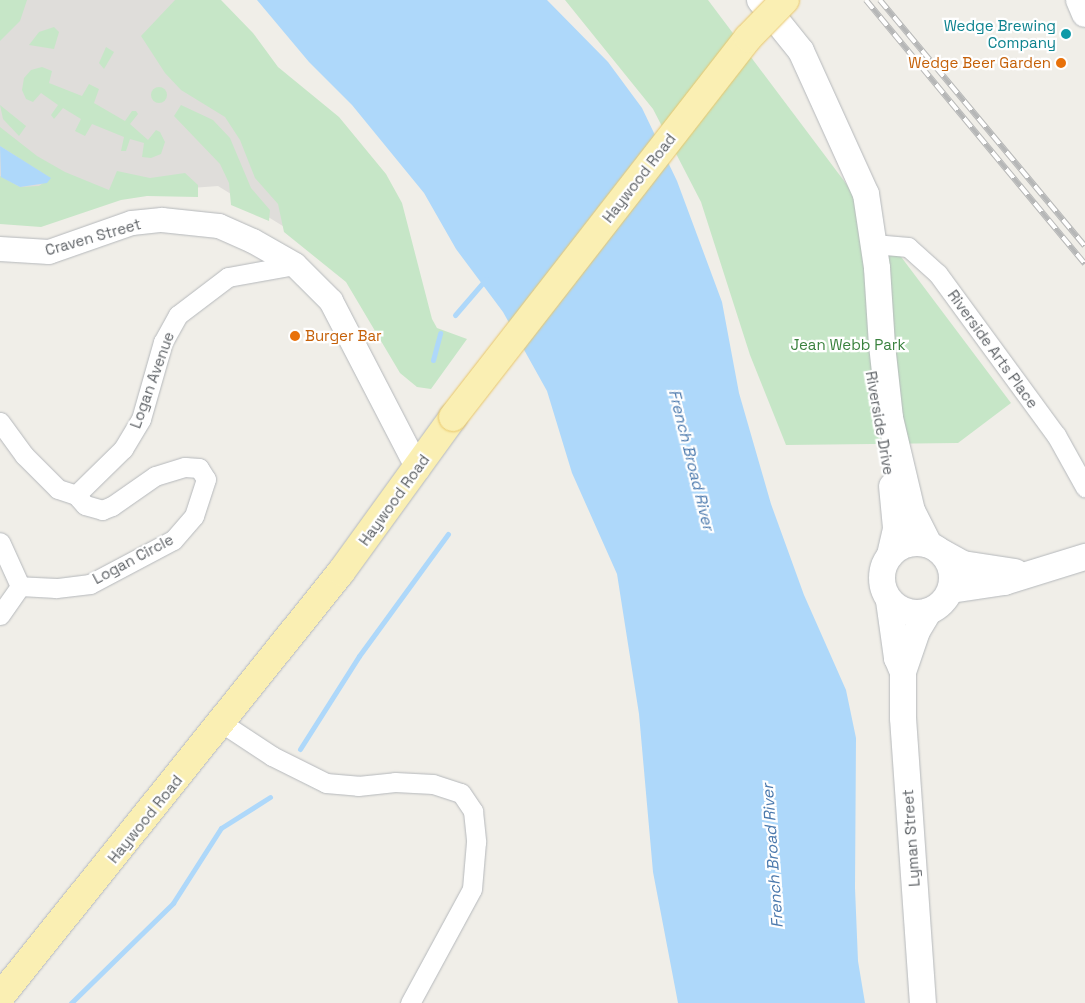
<!DOCTYPE html>
<style>
body{margin:0}
#map{position:relative;width:1085px;height:1003px;overflow:hidden;background:#f0eee8;font-family:"Space Grotesk",sans-serif}
div>[style]{position:absolute}
.industrial>*{inset:0;background:#dfddda}
.green>*{inset:0;background:#c6e6c7}
.round{border-radius:50%}
.water>*{inset:0;background:#aed8fa}
.stream>*{height:5px;margin:-2.5px;padding:0 2.5px;transform-origin:2.5px;border-radius:2.5px;background:#aed8fa}
.roads{filter:drop-shadow(0 0 1px #b5b8bb) drop-shadow(0 0 1px #b5b8bb)}
.minor>*{height:19px;margin:-9.5px;padding:0 9.5px;transform-origin:9.5px;border-radius:9.5px;background:#fff}
.tertiary>*{height:24px;margin:-12px;padding:0 12px;transform-origin:12px;border-radius:12px;background:#fff}
.secondary>*{height:26px;margin:-13px;padding:0 13px;transform-origin:13px;border-radius:13px;background:#fff}
.secondary>.ring{margin:-13px;padding:0;box-sizing:content-box;background:none;border:26px solid #fff;border-radius:50%}
.primary>*{height:28px;margin:-14px;padding:0 14px;transform-origin:14px;border-radius:14px;background:#faefb3}
.rail>*{height:5.5px;margin-top:-2.75px;transform-origin:0;background:repeating-linear-gradient(90deg,#fff 0 11px,#b6b7b7 0 22px);box-sizing:border-box;border-block:1px solid #b6b7b7}
.bridges{filter:drop-shadow(0 0 1px #e9c668) drop-shadow(0 0 1px #e9c668)}
.primary-bridge>*{height:28px;margin:-14px;padding:0 14px;transform-origin:14px;border-radius:14px;background:#faefb3}
.dots>*{width:14px;height:14px;translate:-50% -50%;box-sizing:border-box;border:2px solid #fff;border-radius:50%}
span{translate:-50% -50%;white-space:nowrap;text-align:center;line-height:1.15;-webkit-text-stroke:4.5px #fff;paint-order:stroke}
.culture-label{font-size:15px;color:#0d838f}
.right{translate:-100% -50%;text-align:right}
.food-label{font-size:15px;color:#c56008}
.left{translate:0 -50%;text-align:left}
.street-label{font-size:15px;color:#5f6367}
.park-label{font-size:15px;color:#3b823f}
.water-label{font-size:16px;color:#4b79ad;font-style:italic}
</style>
<div id="map">
<div class="industrial">
<i style="clip-path:polygon(0 0,195px 0,338px 260px,218px 186px,124px 193px,0 215px)"></i>
</div>
<div class="green">
<i style="clip-path:polygon(0 0,27px 0,20px 21px,0 41px)"></i>
<i style="clip-path:polygon(175px 0,221px 0,253px 33px,278px 67px,339px 117px,386px 174px,402px 203px,432px 319px,437px 328px,467px 339px,431px 389px,417px 387px,400px 373px,346px 282px,284px 232px,278px 204px,255px 178px,240px 140px,225px 117px,181px 90px,165px 73px,141px 36px)"></i>
<i style="clip-path:polygon(565px 0,708px 0,1011px 403px,958px 443px,786px 445px,750px 355px,701px 202px,653px 109px)"></i>
<i style="clip-path:polygon(54px 27px,59px 32px,54px 49px,29px 45px,39px 32px)"></i>
<i style="clip-path:polygon(106px 47px,114px 52px,104px 69px,99px 63px)"></i>
<i style="clip-path:polygon(42px 67px,52px 71px,49px 83px,82px 96px,89px 84px,99px 89px,94px 103px,125px 121px,132px 111px,136px 111px,138px 114px,130px 124px,148px 140px,156px 130px,160px 132px,165px 142px,161px 154px,151px 158px,142px 157px,144px 143px,130px 139px,126px 151px,121px 151px,124px 137px,92px 124px,85px 136px,75px 131px,81px 119px,63px 108px,54px 119px,51px 115px,58px 105px,41px 93px,33px 102px,26px 99px,22px 90px,24px 78px,31px 70px)"></i>
<i class="round" style="left:151px;top:87px;width:16px;height:16px"></i>
<i style="clip-path:polygon(0 105px,26px 126px,19px 136px,3px 119px)"></i>
<i style="clip-path:polygon(181px 105px,213px 120px,230px 138px,251px 188px,270px 210px,269px 221px,231px 205px,229px 183px,220px 164px,174px 116px)"></i>
<i style="clip-path:polygon(0 127px,37px 156px,65px 172px,109px 190px,117px 171px,150px 178px,185px 173px,198px 185px,198px 197px,147px 196px,121px 200px,41px 227px,0 224px,0 176px,20px 187px,39px 186px,50px 178px,0 146px)"></i>
</div>
<div class="water">
<i style="clip-path:polygon(257px 0,547px 0,608px 62px,642px 108px,677px 181px,722px 302px,739px 393px,771px 504px,804px 595px,846px 690px,856px 738px,855px 888px,858px 961px,865px 1003px,678px 1003px,653px 872px,639px 714px,617px 574px,572px 473px,547px 391px,503px 312px,456px 249px,424px 193px,352px 105px,309px 62px)"></i>
<i style="clip-path:polygon(0 146px,51px 178px,47px 183px,20px 187px,1px 177px)"></i>
</div>
<div class="stream">
<i style="left:455px;top:315px;width:48px;rotate:-49.3deg"></i>
<i style="left:433px;top:360px;width:28px;rotate:-75deg"></i>
<i style="left:300px;top:749px;width:110px;rotate:-57.6deg"></i>
<i style="left:359px;top:656px;width:151px;rotate:-53.9deg"></i>
<i style="left:71px;top:1003px;width:143px;rotate:-44.4deg"></i>
<i style="left:173px;top:903px;width:89px;rotate:-57.4deg"></i>
<i style="left:221px;top:828px;width:58px;rotate:-32.3deg"></i>
</div>
<div class="roads">
<div class="minor">
<i style="left:874px;top:244px;width:34px;rotate:5deg"></i>
<i style="left:908px;top:247px;width:40px;rotate:42deg"></i>
<i style="left:938px;top:274px;width:200px;rotate:53.8deg"></i>
<i style="left:1056px;top:435px;width:60px;rotate:60.9deg"></i>
<i style="left:0;top:422px;width:41px;rotate:54deg"></i>
<i style="left:24px;top:455px;width:48px;rotate:45deg"></i>
<i style="left:58px;top:489px;width:19px;rotate:18deg"></i>
<i style="left:76px;top:495px;width:13px;rotate:48deg"></i>
<i style="left:85px;top:505px;width:18px;rotate:16deg"></i>
<i style="left:102px;top:510px;width:11px;rotate:-22deg"></i>
<i style="left:112px;top:506px;width:52px;rotate:-34.9deg"></i>
<i style="left:155px;top:476px;width:31px;rotate:-17deg"></i>
<i style="left:185px;top:467px;width:14px;rotate:4deg"></i>
<i style="left:199px;top:468px;width:13px;rotate:58deg"></i>
<i style="left:206px;top:479px;width:39px;rotate:108deg"></i>
<i style="left:194px;top:516px;width:32px;rotate:131deg"></i>
<i style="left:173px;top:540px;width:94px;rotate:152.1deg"></i>
<i style="left:90px;top:584px;width:34px;rotate:173deg"></i>
<i style="left:56px;top:588px;width:36px;rotate:-177deg"></i>
<i style="left:20px;top:586px;width:48px;rotate:-114.4deg"></i>
<i style="left:76px;top:495px;width:66px;rotate:-44.4deg"></i>
<i style="left:123px;top:449px;width:35px;rotate:-59deg"></i>
<i style="left:141px;top:419px;width:80px;rotate:-74.1deg"></i>
<i style="left:163px;top:342px;width:31px;rotate:-61deg"></i>
<i style="left:178px;top:315px;width:63px;rotate:-37.2deg"></i>
<i style="left:228px;top:277px;width:68px;rotate:-10.2deg"></i>
<i style="left:0;top:615px;width:35px;rotate:-55deg"></i>
<i style="left:222px;top:723px;width:60px;rotate:33.4deg"></i>
<i style="left:272px;top:756px;width:60px;rotate:26.6deg"></i>
<i style="left:326px;top:783px;width:32px;rotate:5deg"></i>
<i style="left:358px;top:786px;width:37px;rotate:-6deg"></i>
<i style="left:395px;top:782px;width:38px;rotate:3deg"></i>
<i style="left:433px;top:784px;width:29px;rotate:18deg"></i>
<i style="left:461px;top:793px;width:22px;rotate:56deg"></i>
<i style="left:473px;top:811px;width:31px;rotate:84deg"></i>
<i style="left:476px;top:842px;width:47px;rotate:94.9deg"></i>
<i style="left:472px;top:889px;width:130px;rotate:118.5deg"></i>
</div>
<div class="tertiary">
<i style="left:0;top:249px;width:49px;rotate:3.5deg"></i>
<i style="left:49px;top:252px;width:88px;rotate:-19.3deg"></i>
<i style="left:132px;top:223px;width:30px;rotate:-6deg"></i>
<i style="left:162px;top:220px;width:57px;rotate:6deg"></i>
<i style="left:219px;top:226px;width:37px;rotate:24deg"></i>
<i style="left:253px;top:241px;width:48px;rotate:29.7deg"></i>
<i style="left:295px;top:265px;width:51px;rotate:45deg"></i>
<i style="left:331px;top:301px;width:189px;rotate:62.6deg"></i>
</div>
<div class="secondary">
<i style="left:760px;top:0;width:65px;rotate:51.2deg"></i>
<i style="left:801px;top:51px;width:157px;rotate:65.6deg"></i>
<i style="left:866px;top:194px;width:75px;rotate:81.5deg"></i>
<i style="left:877px;top:268px;width:77px;rotate:86.3deg"></i>
<i style="left:882px;top:345px;width:73px;rotate:83.7deg"></i>
<i style="left:890px;top:418px;width:96px;rotate:76.7deg"></i>
<i style="left:912px;top:511px;width:38px;rotate:63deg"></i>
<i style="left:1079px;top:0;width:15px;rotate:67deg"></i>
<i class="ring" style="left:882px;top:543px;width:44px;height:44px"></i>
<i style="left:938px;top:550px;width:29px;rotate:29deg"></i>
<i style="left:963px;top:564px;width:53px;rotate:8.7deg"></i>
<i style="left:890px;top:555px;width:28px;rotate:-77deg"></i>
<i style="left:896px;top:528px;width:42px;rotate:-95.4deg"></i>
<i style="left:951px;top:590px;width:54px;rotate:-8.6deg"></i>
<i style="left:1004px;top:582px;width:85px;rotate:-17.2deg"></i>
<i style="left:889px;top:601px;width:58px;rotate:82deg"></i>
<i style="left:897px;top:658px;width:15px;rotate:67deg"></i>
<i style="left:903px;top:672px;width:46px;rotate:90deg"></i>
<i style="left:903px;top:718px;width:286px;rotate:86deg"></i>
<i style="left:903px;top:672px;width:43px;rotate:-71.1deg"></i>
<i style="left:917px;top:631px;width:23px;rotate:-59deg"></i>
</div>
<div class="primary">
<i style="left:0;top:997px;width:545px;rotate:-51.26deg"></i>
<i style="left:341px;top:572px;width:191px;rotate:-54.1deg"></i>
</div>
</div>
<div class="rail">
<i style="left:866px;top:0;width:343px;rotate:50.3deg"></i>
<i style="left:880px;top:0;width:320px;rotate:50.2deg"></i>
</div>
<div class="bridges">
<div class="primary-bridge">
<i style="left:453px;top:417px;width:480px;rotate:-52.1deg"></i>
<i style="left:748px;top:38px;width:53px;rotate:-45.8deg"></i>
</div>
</div>
<div class="dots">
<i style="left:1066px;top:34px;background:#0f9aa8"></i>
<i style="left:1061px;top:63px;background:#e8710a"></i>
<i style="left:295px;top:336px;background:#e8710a"></i>
</div>
<div class="culture-label">
<span class="right" style="left:1056px;top:34px">Wedge Brewing<br>Company</span>
</div>
<div class="food-label">
<span class="right" style="left:1051px;top:63px">Wedge Beer Garden</span>
<span class="left" style="left:305px;top:336px">Burger Bar</span>
</div>
<div class="street-label">
<span style="left:639px;top:178px;rotate:-52deg">Haywood Road</span>
<span style="left:93px;top:237px;rotate:-16deg">Craven Street</span>
<span style="left:993px;top:349px;rotate:54deg">Riverside Arts Place</span>
<span style="left:152px;top:380px;rotate:-70deg">Logan Avenue</span>
<span style="left:880px;top:423px;rotate:80deg">Riverside Drive</span>
<span style="left:394px;top:500px;rotate:-54deg">Haywood Road</span>
<span style="left:133px;top:559px;rotate:-28deg">Logan Circle</span>
<span style="left:145px;top:819px;rotate:-51deg">Haywood Road</span>
<span style="left:911px;top:838px;rotate:-94deg">Lyman Street</span>
</div>
<div class="park-label">
<span style="left:848px;top:345px">Jean Webb Park</span>
</div>
<div class="water-label">
<span style="left:691px;top:460px;rotate:76deg">French Broad River</span>
<span style="left:773px;top:856px;rotate:-94deg">French Broad River</span>
</div>
</div>
